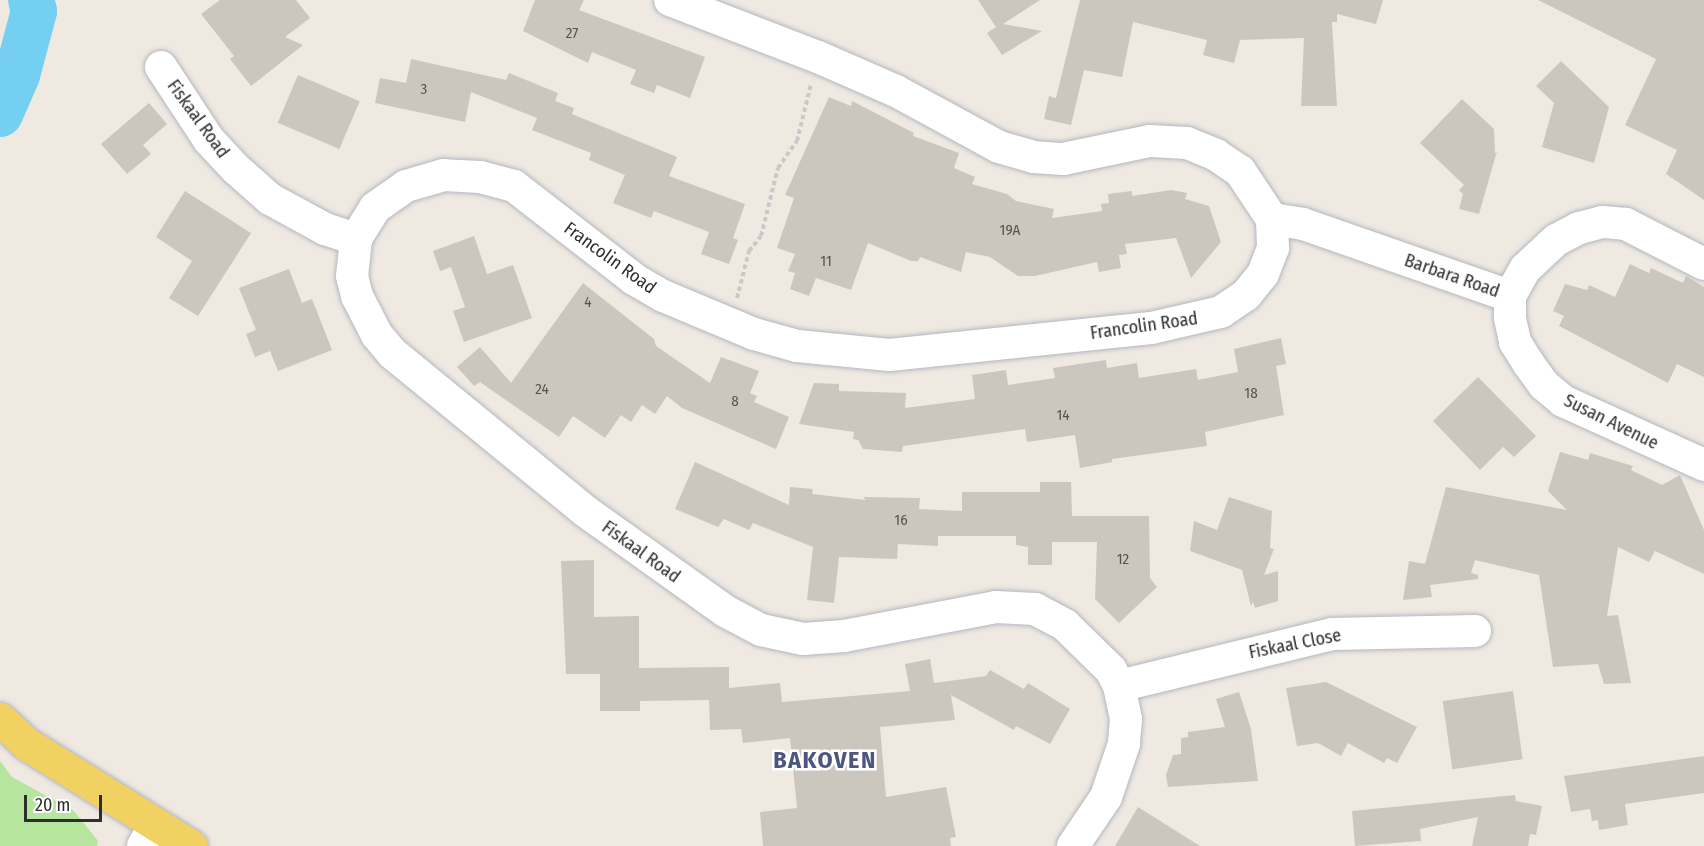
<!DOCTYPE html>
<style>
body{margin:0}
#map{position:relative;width:1704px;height:846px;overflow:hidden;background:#efe9e1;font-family:"Fira Sans Condensed",sans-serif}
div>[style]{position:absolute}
.green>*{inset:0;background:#b6e59e}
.river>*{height:46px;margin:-23px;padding:0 23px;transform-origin:23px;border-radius:23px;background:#75cff0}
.building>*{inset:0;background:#cbc7bf;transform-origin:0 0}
.path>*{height:4px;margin-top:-2px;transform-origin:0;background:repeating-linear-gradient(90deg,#c9c9c9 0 4.5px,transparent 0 7.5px)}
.roads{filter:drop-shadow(0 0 2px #b4b7c1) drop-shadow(0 0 2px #b4b7c1)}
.minor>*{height:32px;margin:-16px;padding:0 16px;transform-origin:16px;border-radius:16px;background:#fff}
.major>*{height:33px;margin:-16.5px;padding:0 16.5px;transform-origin:16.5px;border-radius:16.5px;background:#f2d163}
span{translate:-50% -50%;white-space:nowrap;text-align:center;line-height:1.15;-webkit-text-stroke:5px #fff;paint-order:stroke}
.number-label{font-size:15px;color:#555452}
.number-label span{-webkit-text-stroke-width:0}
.street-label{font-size:18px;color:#2e2e2e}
.district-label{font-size:24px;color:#4d5680;font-weight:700;letter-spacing:1.5px}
.scale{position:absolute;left:24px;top:795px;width:78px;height:27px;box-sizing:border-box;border:3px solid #2e2e2e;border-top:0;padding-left:8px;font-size:18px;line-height:21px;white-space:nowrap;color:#2e2e2e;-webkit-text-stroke:4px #fff;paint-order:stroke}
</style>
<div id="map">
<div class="green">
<i style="clip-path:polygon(0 761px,12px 777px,74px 811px,98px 841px,97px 846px,0 846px)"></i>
</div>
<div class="river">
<i style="left:0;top:114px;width:43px;rotate:-66.4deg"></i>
<i style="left:17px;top:75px;width:66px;rotate:-75.1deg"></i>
<i style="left:34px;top:11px;width:11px;rotate:-105deg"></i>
</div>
<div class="building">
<i style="clip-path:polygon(220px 0,296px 0,310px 18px,285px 37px,303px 45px,251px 86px,230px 59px,234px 56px,201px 14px)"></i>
<i style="clip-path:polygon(535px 0,584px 0,579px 10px,705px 57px,690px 98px,657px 85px,654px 93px,630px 84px,636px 70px,592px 52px,588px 63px,523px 31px)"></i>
<i style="clip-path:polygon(978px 0,1040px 0,1003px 24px,1042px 31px,1002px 55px,987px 33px,996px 27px)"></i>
<i style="clip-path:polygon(1080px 0,1383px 0,1376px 24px,1337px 14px,1337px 22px,1332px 22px,1337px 106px,1301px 106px,1304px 38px,1240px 40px,1234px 63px,1203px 55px,1207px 40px,1133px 22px,1122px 77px,1084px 70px,1071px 125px,1044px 119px,1049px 96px,1056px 98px)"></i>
<i style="clip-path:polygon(1538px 0,1704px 0,1704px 200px,1666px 174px,1677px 150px,1625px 125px,1656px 59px)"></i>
<i style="clip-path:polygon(411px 59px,506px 80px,509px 73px,558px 93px,555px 101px,574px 108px,572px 114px,677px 157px,669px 176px,745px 204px,733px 238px,738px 240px,729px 264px,701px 254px,709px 232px,654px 211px,651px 218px,613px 203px,625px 175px,589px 160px,591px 153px,532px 130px,537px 118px,471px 92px,465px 122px,375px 103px,380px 78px,406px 83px)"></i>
<i style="clip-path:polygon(1561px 61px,1609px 107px,1594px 163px,1542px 147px,1554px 103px,1536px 86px)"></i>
<i style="left:298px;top:75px;width:67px;height:52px;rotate:23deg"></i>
<i style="clip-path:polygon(829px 97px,851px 106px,852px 101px,914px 133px,913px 136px,959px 153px,954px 168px,975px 177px,972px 184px,1007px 194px,1016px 201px,1054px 209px,1052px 218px,1102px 211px,1101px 204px,1109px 203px,1108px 194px,1132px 191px,1132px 196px,1171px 190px,1187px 193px,1185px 199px,1209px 206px,1221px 242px,1191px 278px,1176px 238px,1125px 244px,1127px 254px,1119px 255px,1121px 268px,1099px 272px,1097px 262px,1035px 276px,1018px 276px,990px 257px,966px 252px,961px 272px,920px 257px,918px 261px,911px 261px,868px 243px,851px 290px,816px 278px,809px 296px,790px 289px,795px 273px,788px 271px,795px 254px,777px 248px,794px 198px,785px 195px)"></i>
<i style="clip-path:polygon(1462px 99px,1494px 129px,1495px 154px,1497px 151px,1479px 214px,1459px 209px,1463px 194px,1459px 190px,1464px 185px,1420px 143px)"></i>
<i style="clip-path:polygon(149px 103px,167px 124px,143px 145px,151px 154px,127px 174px,101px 144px)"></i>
<i style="clip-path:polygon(185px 191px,251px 233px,198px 316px,169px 298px,192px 261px,156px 237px)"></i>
<i style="clip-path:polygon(474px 236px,487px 274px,513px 265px,532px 318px,464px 342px,453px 311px,465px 307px,451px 267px,440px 271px,433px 251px)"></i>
<i style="clip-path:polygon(1630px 264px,1649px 273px,1651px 268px,1683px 283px,1686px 276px,1704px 287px,1704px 377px,1677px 364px,1668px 383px,1559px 326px,1564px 316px,1553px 311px,1565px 284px,1587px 290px,1589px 285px,1615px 297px)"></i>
<i style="clip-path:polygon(289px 269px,302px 303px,312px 299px,332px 350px,278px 371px,270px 351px,255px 357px,246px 334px,256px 330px,239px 288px)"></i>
<i style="clip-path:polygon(583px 283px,654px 339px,656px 346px,710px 383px,721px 357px,759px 371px,750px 393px,757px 396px,754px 402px,789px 417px,776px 449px,682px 408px,667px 396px,655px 414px,642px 405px,631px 422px,621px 415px,605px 438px,573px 416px,559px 437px,480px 382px,474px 386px,457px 367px,480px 347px,511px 383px)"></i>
<i style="clip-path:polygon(1281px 338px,1286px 364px,1276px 366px,1284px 415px,1205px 432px,1207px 446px,1112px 459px,1112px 462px,1080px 468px,1075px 435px,1027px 442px,1025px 429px,903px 446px,902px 452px,863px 449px,858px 440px,853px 439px,854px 432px,799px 424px,814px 383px,839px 384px,839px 391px,906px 393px,905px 408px,975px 399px,972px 375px,1006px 370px,1008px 385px,1055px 378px,1053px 368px,1106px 360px,1107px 368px,1137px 363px,1139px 378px,1196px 369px,1198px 380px,1238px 372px,1234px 349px)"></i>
<i style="clip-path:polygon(1478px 377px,1536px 436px,1514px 457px,1503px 447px,1480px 470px,1433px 421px)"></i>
<i style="clip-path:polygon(1560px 452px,1588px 460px,1590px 453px,1633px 466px,1631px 470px,1662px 485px,1680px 475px,1704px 530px,1704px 574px,1655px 551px,1649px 562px,1618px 547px,1607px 616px,1618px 615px,1631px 683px,1604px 684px,1598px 664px,1553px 667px,1539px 575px,1475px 560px,1471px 573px,1478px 575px,1478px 579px,1430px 585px,1432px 597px,1403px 600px,1409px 561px,1425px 564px,1446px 487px,1567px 510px,1548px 491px)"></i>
<i style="clip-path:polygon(695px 462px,789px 505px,790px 487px,813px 489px,812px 494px,865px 500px,864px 497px,920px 498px,919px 509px,962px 511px,962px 492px,1040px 492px,1040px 482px,1071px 482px,1072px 516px,1149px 516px,1150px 578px,1157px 587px,1119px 623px,1095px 599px,1097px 542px,1052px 542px,1052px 565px,1028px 565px,1028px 547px,1016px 545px,1016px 536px,938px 536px,938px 546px,898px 544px,897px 559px,839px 557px,834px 603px,807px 600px,813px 547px,753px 523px,749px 530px,724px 519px,718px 527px,675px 509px)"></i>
<i style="clip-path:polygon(1229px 497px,1272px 511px,1270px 548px,1274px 549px,1264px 575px,1278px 571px,1278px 601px,1255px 608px,1253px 602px,1251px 606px,1242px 570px,1190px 551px,1194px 521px,1217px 530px)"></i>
<i style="clip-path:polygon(594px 560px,594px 617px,639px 616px,639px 668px,729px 667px,729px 688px,780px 683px,782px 702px,910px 691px,905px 664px,930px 659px,934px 683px,986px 676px,990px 670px,1024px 689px,1028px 683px,1070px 709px,1050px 744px,1016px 726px,1014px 730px,951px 695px,955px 720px,880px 727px,886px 797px,946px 787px,956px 837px,950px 838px,951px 846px,763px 846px,760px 812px,797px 808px,790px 738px,743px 743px,741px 729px,710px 730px,709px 700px,640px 701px,640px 711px,600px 711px,600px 674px,566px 674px,561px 561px)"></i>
<i style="clip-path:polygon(1326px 682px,1417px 727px,1397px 763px,1387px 758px,1384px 763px,1348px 743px,1341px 756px,1318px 743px,1297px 746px,1286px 688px)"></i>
<i style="left:1513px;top:691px;width:69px;height:71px;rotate:82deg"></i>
<i style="clip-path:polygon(1239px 692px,1251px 729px,1258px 781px,1168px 787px,1166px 775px,1173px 755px,1181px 754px,1181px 738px,1188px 737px,1188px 732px,1225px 727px,1216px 699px)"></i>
<i style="clip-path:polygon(1704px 756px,1704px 793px,1625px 804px,1628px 825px,1599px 830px,1598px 820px,1592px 821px,1590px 809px,1571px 812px,1564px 776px)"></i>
<i style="clip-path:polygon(1515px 795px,1516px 801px,1542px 806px,1536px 835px,1530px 834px,1528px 846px,1472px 846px,1478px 817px,1420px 829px,1421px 841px,1355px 846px,1352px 811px)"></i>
<i style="clip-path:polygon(1138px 807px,1200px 846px,1115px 846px)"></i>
</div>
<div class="path">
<i style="left:737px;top:298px;width:49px;rotate:-75.7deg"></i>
<i style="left:749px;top:251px;width:19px;rotate:-51deg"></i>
<i style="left:761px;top:236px;width:70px;rotate:-76deg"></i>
<i style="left:778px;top:168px;width:33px;rotate:-55deg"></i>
<i style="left:797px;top:141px;width:59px;rotate:-76.2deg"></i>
</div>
<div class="roads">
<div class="minor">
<i style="left:670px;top:0;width:159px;rotate:21.1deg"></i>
<i style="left:818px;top:57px;width:85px;rotate:23.6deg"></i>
<i style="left:896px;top:91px;width:117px;rotate:28.5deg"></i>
<i style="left:999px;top:147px;width:35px;rotate:16deg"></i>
<i style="left:1033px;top:157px;width:30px;rotate:4deg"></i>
<i style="left:1063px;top:159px;width:89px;rotate:-11.7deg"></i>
<i style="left:1150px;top:141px;width:37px;rotate:3deg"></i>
<i style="left:1187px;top:143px;width:31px;rotate:22deg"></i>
<i style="left:1216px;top:155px;width:29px;rotate:34deg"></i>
<i style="left:1240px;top:171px;width:58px;rotate:56.3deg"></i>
<i style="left:1272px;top:219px;width:29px;rotate:88deg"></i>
<i style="left:1273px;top:248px;width:28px;rotate:111deg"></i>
<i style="left:1263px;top:274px;width:27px;rotate:129deg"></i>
<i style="left:1246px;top:295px;width:30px;rotate:146deg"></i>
<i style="left:1221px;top:312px;width:72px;rotate:167.1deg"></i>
<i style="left:1151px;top:328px;width:263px;rotate:174.1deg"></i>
<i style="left:889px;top:355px;width:92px;rotate:-174.4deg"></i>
<i style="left:797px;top:346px;width:45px;rotate:-164.4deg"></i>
<i style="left:754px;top:334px;width:99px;rotate:-157.3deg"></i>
<i style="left:663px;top:296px;width:34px;rotate:-150deg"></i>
<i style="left:634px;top:279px;width:152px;rotate:-142.2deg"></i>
<i style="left:514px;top:186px;width:35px;rotate:-165deg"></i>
<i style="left:480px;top:177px;width:36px;rotate:-177deg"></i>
<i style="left:444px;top:175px;width:40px;rotate:164deg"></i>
<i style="left:406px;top:186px;width:38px;rotate:145deg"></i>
<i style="left:375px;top:208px;width:36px;rotate:122deg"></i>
<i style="left:356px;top:239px;width:37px;rotate:96deg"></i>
<i style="left:352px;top:276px;width:21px;rotate:76deg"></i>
<i style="left:357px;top:296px;width:44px;rotate:62.9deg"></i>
<i style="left:377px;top:335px;width:23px;rotate:50deg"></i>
<i style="left:392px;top:353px;width:249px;rotate:39.3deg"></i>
<i style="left:585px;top:511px;width:172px;rotate:35.5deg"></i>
<i style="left:725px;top:611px;width:41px;rotate:27.8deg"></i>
<i style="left:761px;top:630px;width:43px;rotate:12.1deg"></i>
<i style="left:803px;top:639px;width:41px;rotate:-4.2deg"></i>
<i style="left:844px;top:636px;width:155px;rotate:-10.8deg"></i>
<i style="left:996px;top:607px;width:39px;rotate:3deg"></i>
<i style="left:1035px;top:609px;width:34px;rotate:28deg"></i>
<i style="left:1065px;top:625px;width:64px;rotate:44.4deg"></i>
<i style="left:1111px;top:670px;width:18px;rotate:63deg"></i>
<i style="left:1119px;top:686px;width:34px;rotate:78deg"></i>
<i style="left:1126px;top:719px;width:25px;rotate:95deg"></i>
<i style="left:1124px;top:744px;width:56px;rotate:108.8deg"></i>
<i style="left:1106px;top:797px;width:59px;rotate:124deg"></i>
<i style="left:161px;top:67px;width:87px;rotate:56.7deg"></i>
<i style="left:209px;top:140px;width:38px;rotate:47deg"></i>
<i style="left:235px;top:168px;width:47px;rotate:41.5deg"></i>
<i style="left:270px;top:199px;width:63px;rotate:28.6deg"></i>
<i style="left:325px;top:229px;width:33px;rotate:18deg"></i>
<i style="left:1272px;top:219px;width:31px;rotate:9deg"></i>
<i style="left:1303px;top:224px;width:219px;rotate:19.2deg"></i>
<i style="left:1704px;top:264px;width:88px;rotate:-152.9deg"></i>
<i style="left:1626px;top:224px;width:24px;rotate:-175deg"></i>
<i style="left:1602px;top:222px;width:24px;rotate:165deg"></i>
<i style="left:1579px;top:228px;width:26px;rotate:152deg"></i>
<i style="left:1556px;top:240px;width:42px;rotate:136.9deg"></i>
<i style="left:1525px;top:269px;width:31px;rotate:119deg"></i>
<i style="left:1510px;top:296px;width:22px;rotate:90deg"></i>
<i style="left:1510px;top:318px;width:25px;rotate:78deg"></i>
<i style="left:1515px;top:342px;width:25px;rotate:58deg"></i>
<i style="left:1528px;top:363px;width:27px;rotate:54deg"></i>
<i style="left:1544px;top:385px;width:25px;rotate:40deg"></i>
<i style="left:1563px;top:401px;width:155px;rotate:24.4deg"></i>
<i style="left:1119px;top:686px;width:220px;rotate:-13.7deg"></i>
<i style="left:1333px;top:634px;width:142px;rotate:-1.2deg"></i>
<i style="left:143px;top:846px;width:25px;rotate:-61deg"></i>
</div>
<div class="major">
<i style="left:0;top:719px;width:37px;rotate:43deg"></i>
<i style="left:27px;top:744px;width:193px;rotate:31.9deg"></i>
</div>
</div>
<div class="number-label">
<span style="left:572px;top:34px">27</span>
<span style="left:424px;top:90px">3</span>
<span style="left:1010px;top:231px">19A</span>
<span style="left:826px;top:262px">11</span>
<span style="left:588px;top:303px">4</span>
<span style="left:542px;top:390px">24</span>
<span style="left:1251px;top:394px">18</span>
<span style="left:735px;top:402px">8</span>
<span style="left:1063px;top:416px">14</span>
<span style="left:901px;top:521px">16</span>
<span style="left:1123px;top:560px">12</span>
</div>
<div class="street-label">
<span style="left:198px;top:119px;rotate:54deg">Fiskaal Road</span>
<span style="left:610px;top:258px;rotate:36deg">Francolin Road</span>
<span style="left:1452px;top:276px;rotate:19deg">Barbara Road</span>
<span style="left:1144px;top:326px;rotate:-8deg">Francolin Road</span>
<span style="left:1611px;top:422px;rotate:26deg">Susan Avenue</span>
<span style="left:641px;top:552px;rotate:36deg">Fiskaal Road</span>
<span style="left:1295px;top:644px;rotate:-11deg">Fiskaal Close</span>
</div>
<div class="district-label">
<span style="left:825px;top:761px">BAKOVEN</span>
</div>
<div class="scale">20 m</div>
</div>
